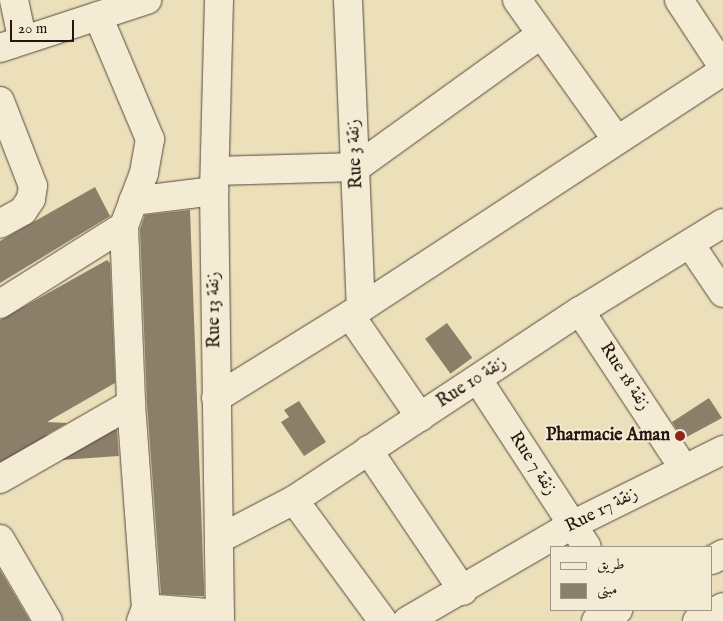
<!DOCTYPE html>
<meta charset="utf-8">
<style>
body{margin:0}
#map{position:relative;width:723px;height:621px;overflow:hidden;background:#ece0bb;font-family:"IM FELL English",Amiri,serif}
div>[style]{position:absolute}
.building>*{inset:0;background:#8c7f69;transform-origin:0 0}
.roads{filter:drop-shadow(0 0 1px #56483c) drop-shadow(0 0 1px #56483c)}
.minor>*{height:28px;margin:-14px;padding:0 14px;transform-origin:14px;border-radius:14px;background:#f3ebd3}
.dots>*{width:14px;height:14px;translate:-50% -50%;box-sizing:border-box;border:2px solid #f3ebd3;border-radius:50%}
span{translate:-50% -50%;white-space:nowrap;text-align:center;line-height:1.15;-webkit-text-stroke:4px #f3ebd3;paint-order:stroke}
.street-label{font-size:18px;color:#241611}
.poi-label{font-size:18px;color:#241611;font-weight:700}
.right{translate:-100% -50%;text-align:right}
.legend{position:absolute;left:550px;top:546px;width:162px;height:65px;box-sizing:border-box;background:#f3ebd3;border:1px solid #a09685;margin:0;padding:6px 9px;list-style:none;font-size:15px;color:#241611}
.legend li{display:flex;align-items:center;gap:10px;height:25px}
.legend b{width:25px;border:1px solid #a09685}
.scale{position:absolute;left:10px;top:20px;width:64px;height:22px;box-sizing:border-box;border:2px solid #241611;border-top:0;padding-left:6px;font-size:15px;line-height:18px;white-space:nowrap;color:#241611;-webkit-text-stroke:4px #f3ebd3;paint-order:stroke}
</style>
<div id="map">
<div class="building">
<i style="clip-path:polygon(95px 187px,110px 216px,0 283px,0 241px)"></i>
<i style="clip-path:polygon(190px 210px,204px 589px,204px 596px,197px 596px,161px 594px,147px 403px,140px 229px,145px 215px)"></i>
<i style="clip-path:polygon(107px 260px,110px 263px,115px 383px,47px 422px,67px 423px,0 461px,0 320px)"></i>
<i style="left:447px;top:323px;width:43px;height:27px;rotate:54deg"></i>
<i style="clip-path:polygon(709px 398px,722px 418px,683px 439px,672px 422px)"></i>
<i style="clip-path:polygon(299px 401px,326px 442px,304px 456px,281px 422px,289px 417px,284px 410px)"></i>
<i style="left:117px;top:430px;width:26px;height:130px;rotate:86deg"></i>
<i style="clip-path:polygon(0 570px,30px 621px,0 621px)"></i>
</div>
<div class="roads">
<div class="minor">
<i style="left:14px;top:0;width:40px;rotate:78deg"></i>
<i style="left:219px;top:0;width:191px;rotate:91.5deg"></i>
<i style="left:214px;top:191px;width:430px;rotate:89.2deg"></i>
<i style="left:348px;top:0;width:308px;rotate:87.6deg"></i>
<i style="left:517px;top:0;width:172px;rotate:54.5deg"></i>
<i style="left:679px;top:0;width:80px;rotate:56.7deg"></i>
<i style="left:98px;top:16px;width:134px;rotate:67.1deg"></i>
<i style="left:150px;top:139px;width:35px;rotate:100deg"></i>
<i style="left:144px;top:173px;width:57px;rotate:110.7deg"></i>
<i style="left:124px;top:226px;width:178px;rotate:87.7deg"></i>
<i style="left:131px;top:404px;width:205px;rotate:85.8deg"></i>
<i style="left:146px;top:608px;width:14px;rotate:111deg"></i>
<i style="left:0;top:48px;width:155px;rotate:-18.1deg"></i>
<i style="left:0;top:101px;width:91px;rotate:68.8deg"></i>
<i style="left:33px;top:186px;width:13px;rotate:99deg"></i>
<i style="left:31px;top:199px;width:14px;rotate:124deg"></i>
<i style="left:23px;top:211px;width:26px;rotate:151deg"></i>
<i style="left:215px;top:171px;width:142px;rotate:-1.6deg"></i>
<i style="left:357px;top:167px;width:226px;rotate:-35.8deg"></i>
<i style="left:133px;top:201px;width:82px;rotate:-7deg"></i>
<i style="left:690px;top:244px;width:59px;rotate:56deg"></i>
<i style="left:0;top:304px;width:146px;rotate:-32.2deg"></i>
<i style="left:580px;top:311px;width:189px;rotate:56.6deg"></i>
<i style="left:350px;top:315px;width:124px;rotate:55.5deg"></i>
<i style="left:478px;top:380px;width:199px;rotate:56.9deg"></i>
<i style="left:216px;top:398px;width:171px;rotate:-31.8deg"></i>
<i style="left:361px;top:308px;width:433px;rotate:-33.2deg"></i>
<i style="left:368px;top:450px;width:170px;rotate:56deg"></i>
<i style="left:0;top:479px;width:151px;rotate:-29.8deg"></i>
<i style="left:294px;top:500px;width:150px;rotate:53.7deg"></i>
<i style="left:0;top:539px;width:95px;rotate:59.7deg"></i>
<i style="left:219px;top:539px;width:85px;rotate:-27.5deg"></i>
<i style="left:294px;top:500px;width:343px;rotate:-33.5deg"></i>
<i style="left:580px;top:311px;width:168px;rotate:-31.6deg"></i>
<i style="left:712px;top:560px;width:13px;rotate:-29deg"></i>
<i style="left:146px;top:608px;width:74px;rotate:4.6deg"></i>
<i style="left:407px;top:621px;width:191px;rotate:-30.2deg"></i>
<i style="left:572px;top:525px;width:169px;rotate:-26.4deg"></i>
<i style="left:596px;top:621px;width:25px;rotate:-27deg"></i>
<i style="left:697px;top:621px;width:30px;rotate:-28deg"></i>
</div>
</div>
<div class="dots">
<i style="left:680px;top:436px;background:#8f2418"></i>
</div>
<div class="street-label">
<span style="left:356px;top:154px;rotate:-93deg">Rue 3 زنقة</span>
<span style="left:215px;top:310px;rotate:-91deg">Rue 13 زنقة</span>
<span style="left:624px;top:377px;rotate:57deg">Rue 18 زنقة</span>
<span style="left:472px;top:383px;rotate:-33deg">Rue 10 زنقة</span>
<span style="left:532px;top:464px;rotate:57deg">Rue 7 زنقة</span>
<span style="left:602px;top:511px;rotate:-27deg">Rue 17 زنقة</span>
</div>
<div class="poi-label">
<span class="right" style="left:670px;top:436px">Pharmacie Aman</span>
</div>
<ul class="legend">
<li><b style="height:6px;background:#f3ebd3"></b>طريق</li>
<li><b style="height:14px;background:#8c7f69"></b>مبنى</li>
</ul>
<div class="scale">20 m</div>
</div>
